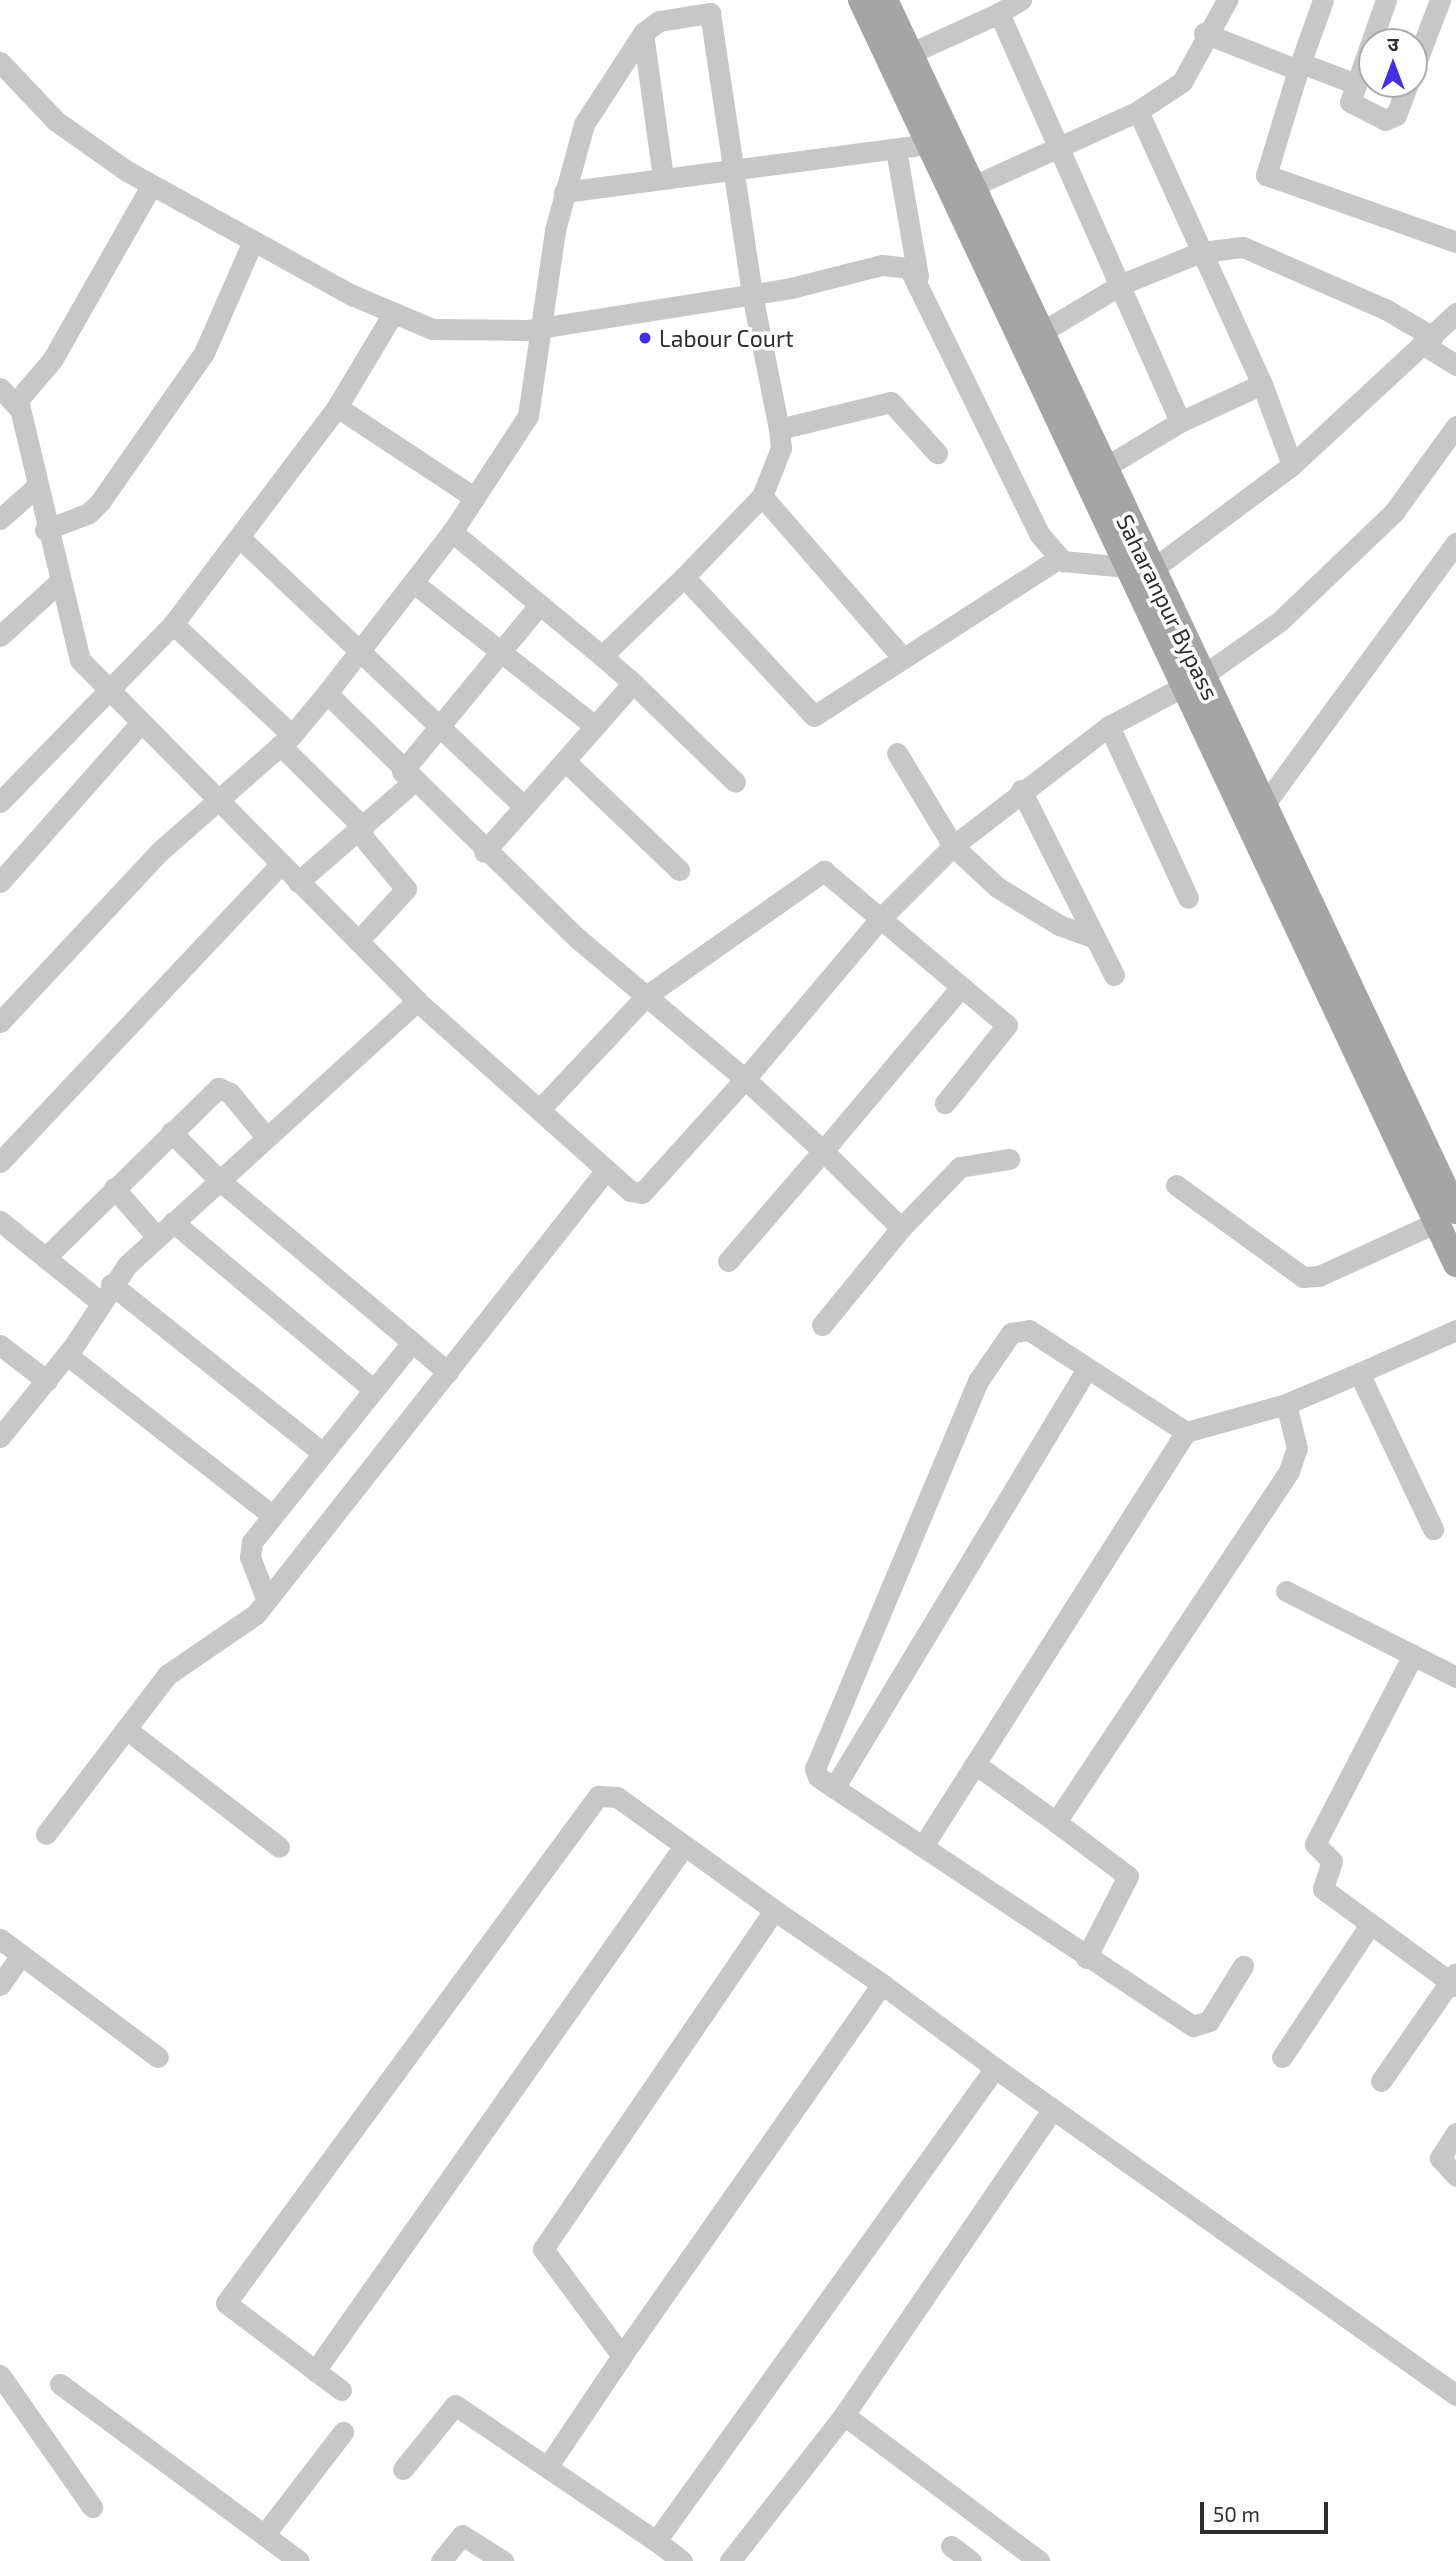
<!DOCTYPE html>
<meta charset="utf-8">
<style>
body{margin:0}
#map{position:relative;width:1456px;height:2561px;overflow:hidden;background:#fff;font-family:"Exo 2","Noto Sans Devanagari",sans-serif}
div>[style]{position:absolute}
.minor>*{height:21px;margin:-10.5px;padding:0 10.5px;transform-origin:10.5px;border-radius:10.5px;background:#c7c7c7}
.major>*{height:26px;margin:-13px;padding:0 13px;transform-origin:13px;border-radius:13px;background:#a5a5a5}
.dots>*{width:19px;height:19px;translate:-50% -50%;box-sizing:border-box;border:4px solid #fff;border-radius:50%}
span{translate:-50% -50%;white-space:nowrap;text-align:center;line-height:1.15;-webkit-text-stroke:7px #fff;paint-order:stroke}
.poi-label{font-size:23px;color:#2d2d2d}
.left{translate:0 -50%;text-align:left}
.street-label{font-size:23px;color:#2d2d2d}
.north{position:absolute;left:1358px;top:28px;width:70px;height:70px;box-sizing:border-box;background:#fff;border:2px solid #ababab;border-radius:50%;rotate:0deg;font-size:19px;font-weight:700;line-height:28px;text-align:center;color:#2d2d2d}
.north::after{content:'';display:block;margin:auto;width:24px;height:32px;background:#462de6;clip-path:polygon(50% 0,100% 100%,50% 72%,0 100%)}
.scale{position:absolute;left:1200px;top:2502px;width:128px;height:32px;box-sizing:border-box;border:4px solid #2d2d2d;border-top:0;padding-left:9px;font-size:21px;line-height:24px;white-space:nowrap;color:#2d2d2d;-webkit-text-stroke:5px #fff;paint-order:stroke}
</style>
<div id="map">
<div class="minor">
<i style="left:1386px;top:0;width:108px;rotate:109.4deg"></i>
<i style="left:1350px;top:102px;width:39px;rotate:27deg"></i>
<i style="left:1385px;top:120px;width:12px;rotate:-24deg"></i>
<i style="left:1396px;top:115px;width:33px;rotate:-69deg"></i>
<i style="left:999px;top:13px;width:26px;rotate:-31deg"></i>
<i style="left:643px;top:33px;width:145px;rotate:82.1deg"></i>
<i style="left:1204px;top:33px;width:101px;rotate:21.5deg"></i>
<i style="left:1298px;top:70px;width:74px;rotate:-70.3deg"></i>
<i style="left:911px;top:53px;width:97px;rotate:-24.4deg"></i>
<i style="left:999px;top:13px;width:447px;rotate:66.1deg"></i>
<i style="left:0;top:62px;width:81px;rotate:46.5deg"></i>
<i style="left:56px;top:121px;width:87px;rotate:35.2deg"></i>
<i style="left:127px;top:171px;width:257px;rotate:28.9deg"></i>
<i style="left:352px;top:295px;width:87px;rotate:23deg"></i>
<i style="left:432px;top:329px;width:95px;rotate:0.6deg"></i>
<i style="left:527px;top:330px;width:267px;rotate:-9deg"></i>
<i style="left:791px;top:288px;width:94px;rotate:-14.2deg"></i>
<i style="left:882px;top:265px;width:27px;rotate:6deg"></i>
<i style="left:909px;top:268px;width:297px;rotate:63.9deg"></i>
<i style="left:1040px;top:535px;width:35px;rotate:49deg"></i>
<i style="left:1063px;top:561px;width:64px;rotate:5.4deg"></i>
<i style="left:1301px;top:63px;width:59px;rotate:20.9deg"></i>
<i style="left:1414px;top:68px;width:73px;rotate:-69.1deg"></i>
<i style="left:1298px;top:70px;width:110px;rotate:106.9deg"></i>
<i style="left:1266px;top:175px;width:201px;rotate:19.4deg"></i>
<i style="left:1138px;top:111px;width:53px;rotate:-33.4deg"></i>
<i style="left:1182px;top:82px;width:94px;rotate:-61.2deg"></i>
<i style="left:896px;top:150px;width:128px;rotate:80.1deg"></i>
<i style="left:151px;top:186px;width:200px;rotate:119.6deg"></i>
<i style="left:52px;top:360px;width:52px;rotate:130.4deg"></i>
<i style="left:18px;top:400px;width:267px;rotate:76.6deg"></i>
<i style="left:80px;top:660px;width:479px;rotate:45.3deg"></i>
<i style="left:417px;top:1001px;width:285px;rotate:41.7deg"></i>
<i style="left:630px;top:1191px;width:12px;rotate:9deg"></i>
<i style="left:642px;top:1193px;width:154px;rotate:-47.9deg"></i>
<i style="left:745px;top:1079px;width:218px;rotate:-140deg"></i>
<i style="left:578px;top:939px;width:351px;rotate:-135.6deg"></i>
<i style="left:327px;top:693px;width:204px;rotate:-52.2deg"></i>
<i style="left:973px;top:186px;width:181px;rotate:-24.4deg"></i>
<i style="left:1138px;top:111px;width:300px;rotate:65.6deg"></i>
<i style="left:1262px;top:384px;width:86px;rotate:69.7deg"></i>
<i style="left:564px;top:192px;width:367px;rotate:-7.5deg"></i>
<i style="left:1040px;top:333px;width:96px;rotate:-30.9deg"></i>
<i style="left:1122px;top:284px;width:85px;rotate:-22.1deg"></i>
<i style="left:1201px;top:252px;width:42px;rotate:-6.8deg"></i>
<i style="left:1243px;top:247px;width:157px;rotate:23.6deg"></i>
<i style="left:1387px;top:310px;width:53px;rotate:30.4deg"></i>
<i style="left:1424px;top:345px;width:38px;rotate:32deg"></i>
<i style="left:0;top:388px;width:26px;rotate:47deg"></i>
<i style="left:337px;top:407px;width:165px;rotate:33.4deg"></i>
<i style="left:779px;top:429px;width:115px;rotate:-13.6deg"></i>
<i style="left:891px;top:402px;width:69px;rotate:48deg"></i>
<i style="left:1102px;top:469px;width:91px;rotate:-31.1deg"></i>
<i style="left:1180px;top:422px;width:90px;rotate:-24.9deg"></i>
<i style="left:762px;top:496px;width:112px;rotate:133.9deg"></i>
<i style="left:684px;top:577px;width:190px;rotate:46.9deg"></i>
<i style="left:814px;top:716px;width:290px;rotate:-32.8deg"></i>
<i style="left:0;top:519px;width:47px;rotate:-41.5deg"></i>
<i style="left:45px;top:530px;width:47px;rotate:-21.1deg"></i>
<i style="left:89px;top:513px;width:16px;rotate:-45deg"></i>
<i style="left:100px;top:502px;width:182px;rotate:-55.1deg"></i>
<i style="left:204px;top:353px;width:122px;rotate:-66.4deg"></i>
<i style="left:240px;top:538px;width:391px;rotate:43.4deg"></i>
<i style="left:524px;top:807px;width:60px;rotate:131.6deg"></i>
<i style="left:1150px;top:571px;width:177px;rotate:-36.7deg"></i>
<i style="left:1292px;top:465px;width:224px;rotate:-42.8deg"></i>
<i style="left:684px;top:577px;width:114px;rotate:136.1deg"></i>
<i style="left:602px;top:656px;width:195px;rotate:-140.4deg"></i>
<i style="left:452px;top:532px;width:139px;rotate:-56.8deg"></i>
<i style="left:528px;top:416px;width:188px;rotate:-81.7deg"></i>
<i style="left:555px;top:230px;width:110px;rotate:-74.7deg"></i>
<i style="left:584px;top:124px;width:108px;rotate:-57deg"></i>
<i style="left:643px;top:33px;width:20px;rotate:-37deg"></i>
<i style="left:659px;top:21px;width:52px;rotate:-8.9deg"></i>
<i style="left:710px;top:13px;width:284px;rotate:81.5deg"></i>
<i style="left:752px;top:294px;width:138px;rotate:78.7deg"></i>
<i style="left:779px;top:429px;width:19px;rotate:84deg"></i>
<i style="left:781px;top:448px;width:52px;rotate:111.6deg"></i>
<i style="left:762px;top:496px;width:215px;rotate:49deg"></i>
<i style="left:415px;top:584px;width:229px;rotate:38.3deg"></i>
<i style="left:173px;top:624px;width:163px;rotate:43deg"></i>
<i style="left:0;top:636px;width:79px;rotate:-42.4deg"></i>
<i style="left:633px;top:683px;width:142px;rotate:44.1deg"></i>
<i style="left:1109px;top:726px;width:189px;rotate:65.3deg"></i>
<i style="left:280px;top:745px;width:117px;rotate:44.7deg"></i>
<i style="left:897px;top:753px;width:109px;rotate:58.9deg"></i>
<i style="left:953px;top:846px;width:60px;rotate:43deg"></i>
<i style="left:997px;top:887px;width:73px;rotate:31.5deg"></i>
<i style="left:1059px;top:925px;width:35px;rotate:20deg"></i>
<i style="left:565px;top:761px;width:158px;rotate:43.7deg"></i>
<i style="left:402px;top:772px;width:216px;rotate:-50.6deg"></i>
<i style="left:1021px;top:790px;width:207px;rotate:63.3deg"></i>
<i style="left:0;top:802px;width:248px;rotate:-45.8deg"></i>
<i style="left:173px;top:624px;width:272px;rotate:-52.9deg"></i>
<i style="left:337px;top:407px;width:107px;rotate:-59.1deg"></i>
<i style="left:1264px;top:805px;width:325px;rotate:-53.8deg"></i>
<i style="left:524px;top:807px;width:165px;rotate:-48.7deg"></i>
<i style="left:633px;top:683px;width:41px;rotate:-138.9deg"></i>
<i style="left:0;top:882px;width:210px;rotate:-48.5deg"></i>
<i style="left:298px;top:882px;width:152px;rotate:-41deg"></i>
<i style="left:358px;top:941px;width:71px;rotate:-47.3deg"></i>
<i style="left:406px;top:889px;width:75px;rotate:-129.6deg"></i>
<i style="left:961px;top:987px;width:214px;rotate:130.1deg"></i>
<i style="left:823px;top:1151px;width:106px;rotate:-137.3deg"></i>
<i style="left:745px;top:1079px;width:208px;rotate:-49.9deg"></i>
<i style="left:879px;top:920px;width:105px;rotate:-45deg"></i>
<i style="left:953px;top:846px;width:197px;rotate:-37.6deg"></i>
<i style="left:1109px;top:726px;width:104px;rotate:-28deg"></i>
<i style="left:1201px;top:677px;width:97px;rotate:-35.3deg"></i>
<i style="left:1280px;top:621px;width:158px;rotate:-43.7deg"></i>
<i style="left:1394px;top:512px;width:106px;rotate:-54.2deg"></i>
<i style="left:0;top:1022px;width:233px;rotate:-46.9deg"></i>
<i style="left:159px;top:852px;width:177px;rotate:-41.3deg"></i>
<i style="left:292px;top:735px;width:55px;rotate:-50.2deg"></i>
<i style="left:540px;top:1109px;width:155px;rotate:-46.8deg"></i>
<i style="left:646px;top:996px;width:218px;rotate:-35.1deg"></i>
<i style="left:824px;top:871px;width:239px;rotate:40.1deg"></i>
<i style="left:1007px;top:1025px;width:100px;rotate:128.5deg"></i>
<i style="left:171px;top:1132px;width:68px;rotate:45deg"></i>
<i style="left:219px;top:1180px;width:299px;rotate:40deg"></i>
<i style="left:0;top:1162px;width:410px;rotate:-46.7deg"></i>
<i style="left:1176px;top:1185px;width:157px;rotate:35.9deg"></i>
<i style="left:1303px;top:1277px;width:16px;rotate:-4deg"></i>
<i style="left:1319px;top:1276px;width:130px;rotate:-24.6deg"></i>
<i style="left:114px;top:1188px;width:65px;rotate:48.7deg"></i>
<i style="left:0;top:1221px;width:127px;rotate:38.9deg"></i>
<i style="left:173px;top:1222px;width:262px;rotate:39.9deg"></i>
<i style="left:45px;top:1258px;width:243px;rotate:-44.5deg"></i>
<i style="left:218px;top:1088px;width:13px;rotate:23deg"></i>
<i style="left:230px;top:1093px;width:57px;rotate:50.7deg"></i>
<i style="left:728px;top:1261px;width:145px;rotate:-49.2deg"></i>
<i style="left:823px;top:1151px;width:110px;rotate:44.6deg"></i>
<i style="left:901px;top:1228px;width:85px;rotate:-46deg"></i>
<i style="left:960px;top:1167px;width:50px;rotate:-9.3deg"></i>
<i style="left:111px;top:1284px;width:271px;rotate:38.6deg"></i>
<i style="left:822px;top:1325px;width:125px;rotate:-50.8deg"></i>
<i style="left:0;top:1345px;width:59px;rotate:37.5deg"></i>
<i style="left:67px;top:1355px;width:261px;rotate:38deg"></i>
<i style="left:1359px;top:1373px;width:106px;rotate:-23.9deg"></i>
<i style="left:1186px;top:1432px;width:187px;rotate:-147deg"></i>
<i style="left:1029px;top:1330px;width:18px;rotate:171deg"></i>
<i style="left:1011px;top:1333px;width:58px;rotate:124.5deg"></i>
<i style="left:978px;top:1381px;width:420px;rotate:112.8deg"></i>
<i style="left:815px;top:1768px;width:9px;rotate:72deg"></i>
<i style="left:818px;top:1777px;width:450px;rotate:33.6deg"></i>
<i style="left:1193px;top:2026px;width:17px;rotate:-17deg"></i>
<i style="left:1209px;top:2021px;width:65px;rotate:-58.3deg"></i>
<i style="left:0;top:1437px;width:116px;rotate:-51deg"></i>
<i style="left:73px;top:1347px;width:98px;rotate:-56.6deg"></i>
<i style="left:127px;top:1265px;width:392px;rotate:-42.3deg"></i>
<i style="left:1286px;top:1591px;width:191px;rotate:26.8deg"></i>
<i style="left:266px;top:1598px;width:44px;rotate:-111.3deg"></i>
<i style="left:250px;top:1557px;width:15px;rotate:-82deg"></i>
<i style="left:252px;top:1542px;width:256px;rotate:-51.3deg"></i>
<i style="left:1413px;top:1655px;width:213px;rotate:117.4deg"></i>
<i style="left:1315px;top:1844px;width:24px;rotate:45deg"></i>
<i style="left:1332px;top:1861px;width:29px;rotate:108deg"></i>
<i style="left:1323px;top:1889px;width:165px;rotate:36.1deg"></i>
<i style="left:126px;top:1729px;width:193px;rotate:37.6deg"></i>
<i style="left:975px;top:1764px;width:100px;rotate:35.6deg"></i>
<i style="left:1056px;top:1822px;width:421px;rotate:-56.4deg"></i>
<i style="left:1289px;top:1471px;width:24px;rotate:-71deg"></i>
<i style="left:1297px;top:1448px;width:45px;rotate:-104deg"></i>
<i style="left:834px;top:1788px;width:490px;rotate:-58.9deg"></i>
<i style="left:1056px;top:1822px;width:90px;rotate:36.9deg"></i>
<i style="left:1128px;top:1876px;width:92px;rotate:117.1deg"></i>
<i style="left:46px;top:1834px;width:200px;rotate:-52.7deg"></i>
<i style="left:167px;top:1675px;width:108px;rotate:-34.4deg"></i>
<i style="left:256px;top:1614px;width:565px;rotate:-51.75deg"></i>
<i style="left:923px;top:1846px;width:490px;rotate:-57.6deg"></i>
<i style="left:1186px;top:1432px;width:104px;rotate:-15.6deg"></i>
<i style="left:1286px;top:1404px;width:79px;rotate:-23deg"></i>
<i style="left:1359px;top:1373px;width:173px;rotate:64.6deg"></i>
<i style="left:0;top:1939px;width:197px;rotate:36.8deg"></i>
<i style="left:882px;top:1984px;width:454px;rotate:125deg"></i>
<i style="left:622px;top:2356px;width:133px;rotate:-126.4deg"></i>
<i style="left:543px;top:2249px;width:410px;rotate:-55.7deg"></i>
<i style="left:774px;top:1910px;width:131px;rotate:34.4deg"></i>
<i style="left:882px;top:1984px;width:141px;rotate:36.6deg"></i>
<i style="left:0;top:1985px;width:37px;rotate:-55deg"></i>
<i style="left:1282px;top:2057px;width:157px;rotate:-56.4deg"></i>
<i style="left:1381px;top:2081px;width:131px;rotate:-55.2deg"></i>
<i style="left:1456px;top:2133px;width:30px;rotate:123deg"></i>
<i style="left:1440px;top:2158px;width:24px;rotate:48deg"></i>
<i style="left:315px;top:2371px;width:642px;rotate:-54.9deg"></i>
<i style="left:0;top:2375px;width:161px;rotate:55.1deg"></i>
<i style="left:60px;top:2384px;width:297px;rotate:36.5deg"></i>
<i style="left:341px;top:2390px;width:144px;rotate:-142.9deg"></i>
<i style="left:226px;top:2303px;width:629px;rotate:-53.73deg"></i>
<i style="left:598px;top:1796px;width:19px;rotate:3deg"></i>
<i style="left:617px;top:1797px;width:193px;rotate:35.7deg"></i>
<i style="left:844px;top:2415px;width:244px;rotate:36.8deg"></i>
<i style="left:548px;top:2466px;width:133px;rotate:-56.1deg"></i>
<i style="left:403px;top:2469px;width:82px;rotate:-50.9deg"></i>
<i style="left:455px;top:2405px;width:243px;rotate:34.1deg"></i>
<i style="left:264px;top:2535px;width:130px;rotate:-52.5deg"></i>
<i style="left:951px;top:2546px;width:25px;rotate:37deg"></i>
<i style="left:441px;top:2561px;width:33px;rotate:-51deg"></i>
<i style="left:462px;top:2535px;width:49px;rotate:32.4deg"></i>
<i style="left:682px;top:2561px;width:33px;rotate:-142deg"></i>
<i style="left:656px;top:2541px;width:582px;rotate:-54.37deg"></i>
<i style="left:995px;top:2068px;width:565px;rotate:35.35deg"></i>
<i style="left:730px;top:2561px;width:185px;rotate:-52deg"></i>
<i style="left:844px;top:2415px;width:369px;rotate:-55.7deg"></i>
</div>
<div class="major">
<i style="left:861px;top:0;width:1397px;rotate:64.79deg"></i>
<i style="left:885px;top:0;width:1339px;rotate:64.76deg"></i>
</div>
<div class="dots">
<i style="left:645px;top:338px;background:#462de6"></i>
</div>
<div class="poi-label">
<span class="left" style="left:659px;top:338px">Labour Court</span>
</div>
<div class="street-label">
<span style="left:1168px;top:607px;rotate:64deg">Saharanpur Bypass</span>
</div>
<div class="north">उ</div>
<div class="scale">50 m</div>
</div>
